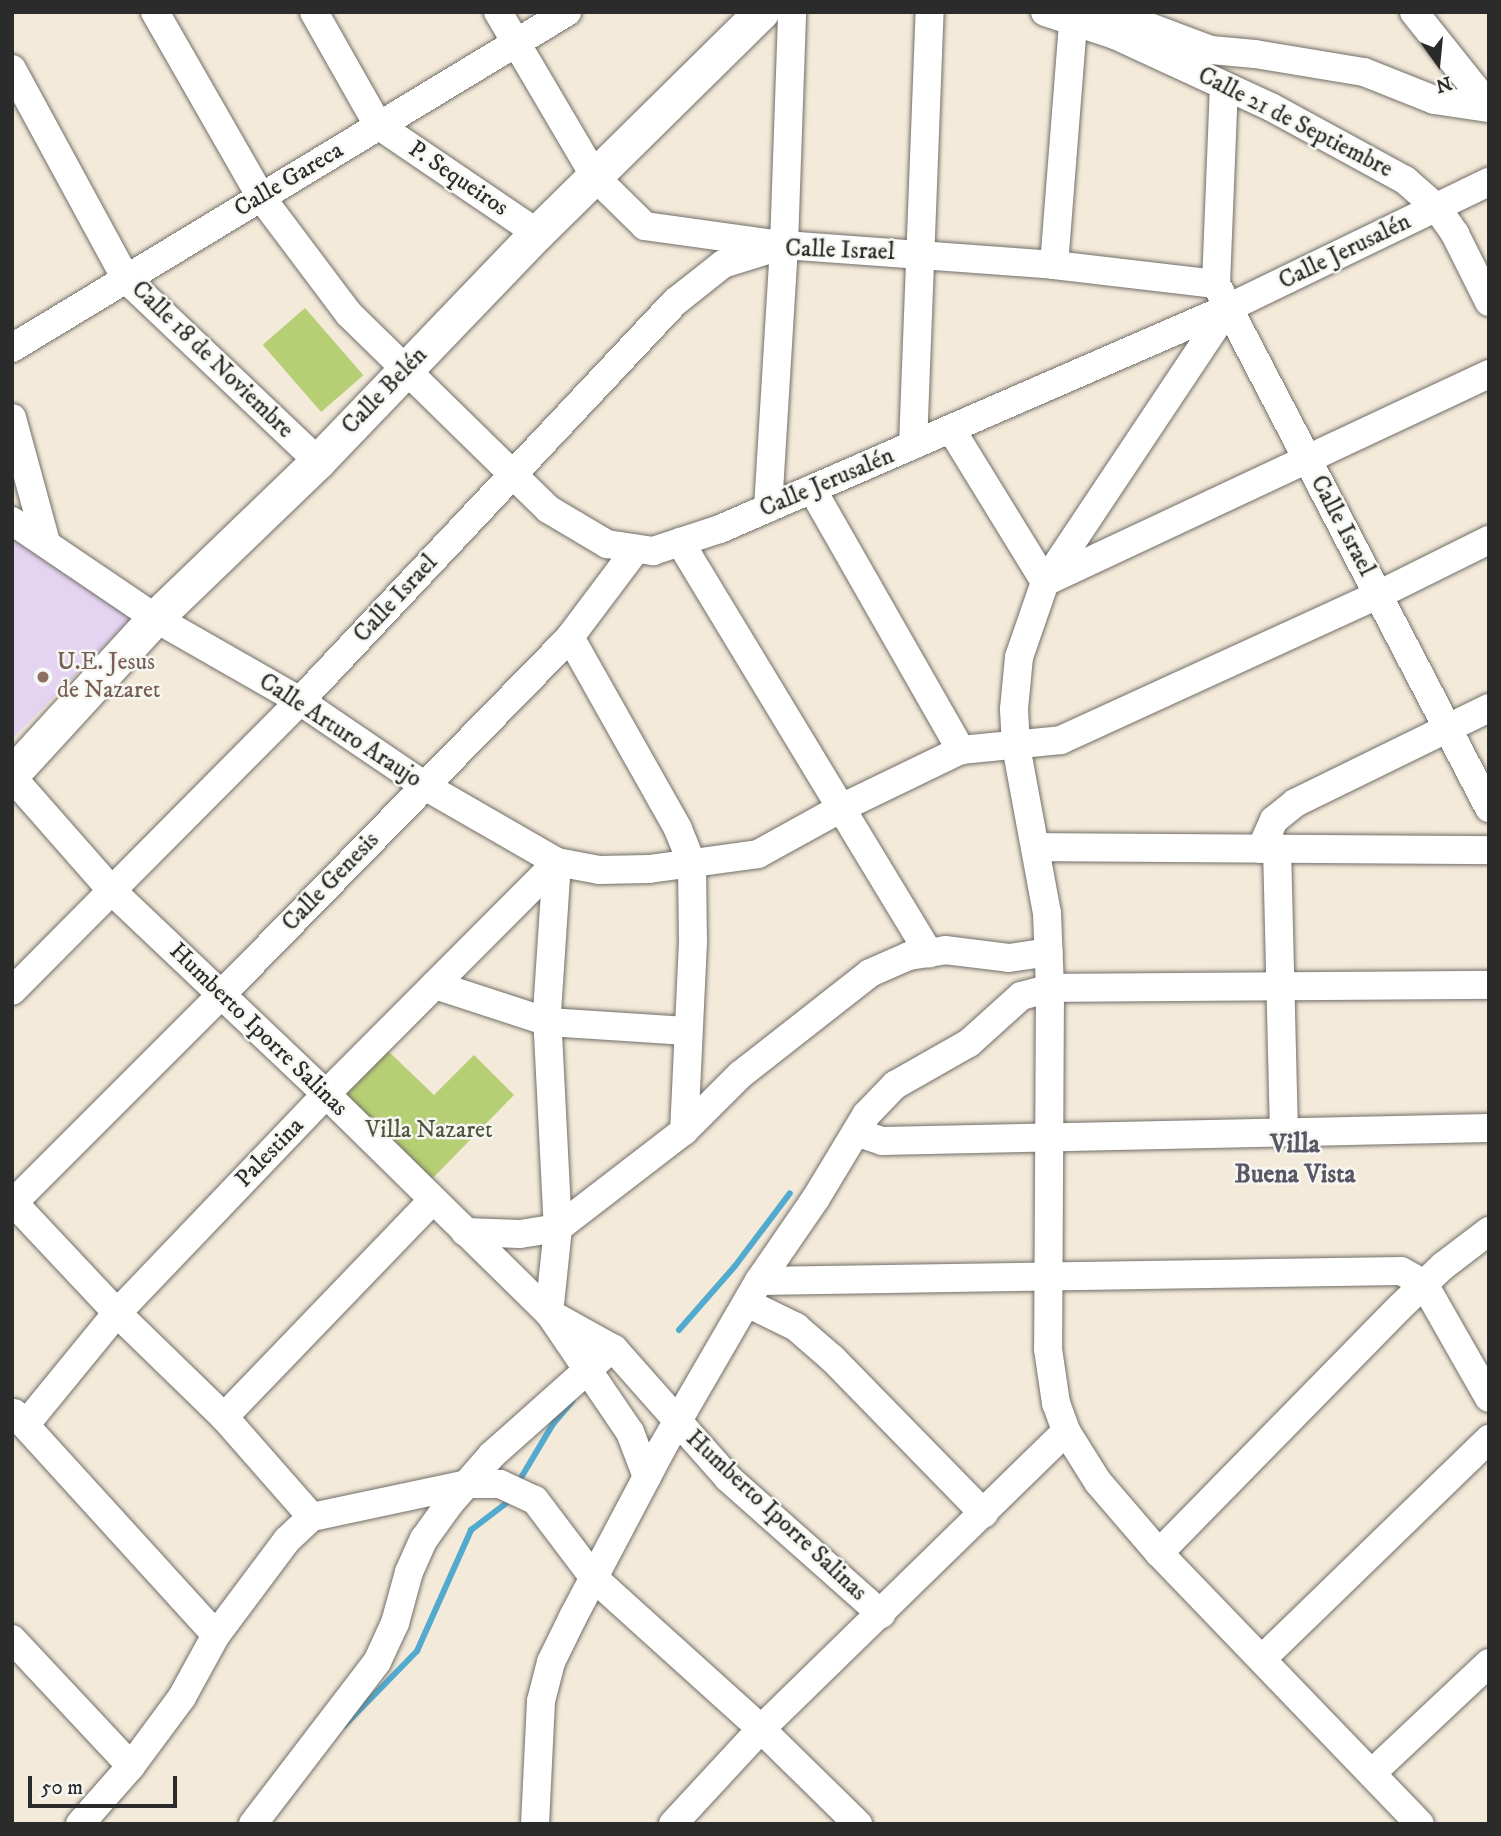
<!DOCTYPE html>
<meta charset="utf-8">
<style>
body{margin:0}
#map{position:relative;width:1501px;height:1836px;overflow:hidden;background:#f4eada;font-family:"IM FELL DW Pica",serif}
div>[style]{position:absolute}
.built>*{inset:0;background:#e4d3f1}
.green>*{inset:0;background:#b6ce74;transform-origin:0 0}
.stream>*{height:6px;margin:-3px;padding:0 3px;transform-origin:3px;border-radius:3px;background:#52aacf}
.roads{filter:drop-shadow(0 0 2px #716e68) drop-shadow(0 0 2px #716e68)}
.minor>*{height:28px;margin:-14px;padding:0 14px;transform-origin:14px;border-radius:14px;background:#fff}
.major>*{height:35px;margin:-17.5px;padding:0 17.5px;transform-origin:17.5px;border-radius:17.5px;background:#fff}
.dots>*{width:19px;height:19px;translate:-50% -50%;box-sizing:border-box;border:4px solid #f6f6f2;border-radius:50%}
span{translate:-50% -50%;white-space:nowrap;text-align:center;line-height:1.15;-webkit-text-stroke:5px #f6f6f2;paint-order:stroke}
.street-label{font-size:24px;color:#2b2b2b}
.education-label{font-size:24px;color:#785e54}
.left{translate:0 -50%;text-align:left}
.park-label{font-size:24px;color:#4e543d}
.neighbourhood-label{font-size:26px;color:#595665;font-weight:700}
.frame{position:absolute;inset:0;border:14px solid #2b2b2b;pointer-events:none}
.north{position:absolute;left:1403px;top:28px;width:70px;height:70px;-webkit-text-stroke:5px #f6f6f2;paint-order:stroke;rotate:165deg;font-size:19px;font-weight:700;line-height:28px;text-align:center;color:#2b2b2b}
.north::after{content:'';display:block;margin:auto;width:24px;height:32px;background:#2b2b2b;clip-path:polygon(50% 0,100% 100%,50% 72%,0 100%)}
.scale{position:absolute;left:28px;top:1776px;width:149px;height:32px;box-sizing:border-box;border:4px solid #2b2b2b;border-top:0;padding-left:9px;font-size:21px;line-height:24px;white-space:nowrap;color:#2b2b2b;-webkit-text-stroke:5px #f6f6f2;paint-order:stroke}
</style>
<div id="map">
<div class="built">
<i style="clip-path:polygon(12px 537px,134px 616px,12px 739px)"></i>
</div>
<div class="green">
<i style="left:305px;top:308px;width:89px;height:56px;rotate:49deg"></i>
<i style="clip-path:polygon(385px 1048px,434px 1095px,474px 1055px,514px 1095px,430px 1181px,340px 1093px)"></i>
</div>
<div class="stream">
<i style="left:679px;top:1330px;width:85px;rotate:-48.8deg"></i>
<i style="left:735px;top:1266px;width:91px;rotate:-53deg"></i>
<i style="left:522px;top:1476px;width:61px;rotate:-59.2deg"></i>
<i style="left:553px;top:1424px;width:30px;rotate:-50deg"></i>
<i style="left:344px;top:1726px;width:105px;rotate:-45.8deg"></i>
<i style="left:417px;top:1651px;width:133px;rotate:-65.9deg"></i>
<i style="left:471px;top:1530px;width:53px;rotate:-37.3deg"></i>
</div>
<div class="roads">
<div class="minor">
<i style="left:155px;top:12px;width:213px;rotate:60.2deg"></i>
<i style="left:261px;top:197px;width:146px;rotate:53.1deg"></i>
<i style="left:349px;top:314px;width:279px;rotate:44.4deg"></i>
<i style="left:548px;top:509px;width:69px;rotate:30.7deg"></i>
<i style="left:607px;top:544px;width:47px;rotate:8.7deg"></i>
<i style="left:653px;top:551px;width:71px;rotate:-18.2deg"></i>
<i style="left:720px;top:529px;width:554px;rotate:-23.51deg"></i>
<i style="left:1228px;top:308px;width:290px;rotate:-25.8deg"></i>
<i style="left:314px;top:12px;width:130px;rotate:60.5deg"></i>
<i style="left:378px;top:125px;width:192px;rotate:34.2deg"></i>
<i style="left:498px;top:12px;width:191px;rotate:59.5deg"></i>
<i style="left:595px;top:177px;width:70px;rotate:44.4deg"></i>
<i style="left:645px;top:226px;width:130px;rotate:7.9deg"></i>
<i style="left:1045px;top:12px;width:74px;rotate:18.2deg"></i>
<i style="left:1115px;top:35px;width:172px;rotate:24.8deg"></i>
<i style="left:1271px;top:107px;width:153px;rotate:28.6deg"></i>
<i style="left:1405px;top:180px;width:43px;rotate:41.2deg"></i>
<i style="left:1437px;top:208px;width:32px;rotate:55deg"></i>
<i style="left:1455px;top:234px;width:76px;rotate:63.4deg"></i>
<i style="left:1110px;top:12px;width:108px;rotate:20.6deg"></i>
<i style="left:1211px;top:50px;width:44px;rotate:5.2deg"></i>
<i style="left:1255px;top:54px;width:110px;rotate:9.4deg"></i>
<i style="left:1364px;top:72px;width:75px;rotate:21.8deg"></i>
<i style="left:1434px;top:100px;width:56px;rotate:8.3deg"></i>
<i style="left:1414px;top:12px;width:120px;rotate:51.4deg"></i>
<i style="left:12px;top:69px;width:239px;rotate:61.5deg"></i>
<i style="left:126px;top:279px;width:265px;rotate:43.5deg"></i>
<i style="left:1054px;top:265px;width:243px;rotate:-85.5deg"></i>
<i style="left:1216px;top:284px;width:198px;rotate:-87.7deg"></i>
<i style="left:1228px;top:308px;width:329px;rotate:123.7deg"></i>
<i style="left:1045px;top:582px;width:79px;rotate:109.1deg"></i>
<i style="left:1019px;top:657px;width:52px;rotate:95.5deg"></i>
<i style="left:1014px;top:709px;width:37px;rotate:87deg"></i>
<i style="left:1016px;top:746px;width:170px;rotate:79.5deg"></i>
<i style="left:1047px;top:913px;width:75px;rotate:87.7deg"></i>
<i style="left:1050px;top:988px;width:361px;rotate:90.3deg"></i>
<i style="left:1048px;top:1349px;width:55px;rotate:81.6deg"></i>
<i style="left:1056px;top:1403px;width:30px;rotate:70deg"></i>
<i style="left:1066px;top:1431px;width:60px;rotate:57.9deg"></i>
<i style="left:1098px;top:1482px;width:94px;rotate:49.3deg"></i>
<i style="left:1159px;top:1553px;width:376px;rotate:46.1deg"></i>
<i style="left:12px;top:348px;width:649px;rotate:-31.19deg"></i>
<i style="left:12px;top:418px;width:129px;rotate:74.7deg"></i>
<i style="left:951px;top:429px;width:180px;rotate:58.4deg"></i>
<i style="left:1045px;top:582px;width:490px;rotate:-25.1deg"></i>
<i style="left:913px;top:445px;width:433px;rotate:-87.8deg"></i>
<i style="left:812px;top:489px;width:301px;rotate:60.3deg"></i>
<i style="left:768px;top:508px;width:263px;rotate:-86.5deg"></i>
<i style="left:784px;top:245px;width:233px;rotate:-88deg"></i>
<i style="left:12px;top:521px;width:173px;rotate:34.1deg"></i>
<i style="left:155px;top:618px;width:167px;rotate:29.8deg"></i>
<i style="left:300px;top:701px;width:151px;rotate:34.2deg"></i>
<i style="left:425px;top:786px;width:152px;rotate:29.9deg"></i>
<i style="left:557px;top:862px;width:43px;rotate:10.8deg"></i>
<i style="left:599px;top:870px;width:50px;rotate:-1.1deg"></i>
<i style="left:649px;top:869px;width:110px;rotate:-7.8deg"></i>
<i style="left:758px;top:854px;width:97px;rotate:-28.9deg"></i>
<i style="left:843px;top:807px;width:131px;rotate:-25.8deg"></i>
<i style="left:961px;top:750px;width:100px;rotate:-5.7deg"></i>
<i style="left:1061px;top:740px;width:349px;rotate:-24.6deg"></i>
<i style="left:1378px;top:595px;width:124px;rotate:-26.4deg"></i>
<i style="left:680px;top:542px;width:481px;rotate:58.8deg"></i>
<i style="left:570px;top:637px;width:220px;rotate:60.6deg"></i>
<i style="left:678px;top:829px;width:38px;rotate:68deg"></i>
<i style="left:692px;top:864px;width:78px;rotate:89.3deg"></i>
<i style="left:693px;top:942px;width:189px;rotate:92.7deg"></i>
<i style="left:12px;top:777px;width:152px;rotate:48.7deg"></i>
<i style="left:112px;top:891px;width:295px;rotate:43.5deg"></i>
<i style="left:326px;top:1094px;width:313px;rotate:44.5deg"></i>
<i style="left:549px;top:1313px;width:74px;rotate:29deg"></i>
<i style="left:614px;top:1349px;width:172px;rotate:48.5deg"></i>
<i style="left:728px;top:1478px;width:205px;rotate:41.6deg"></i>
<i style="left:1035px;top:847px;width:454px;rotate:0.4deg"></i>
<i style="left:1277px;top:847px;width:283px;rotate:88.6deg"></i>
<i style="left:1261px;top:849px;width:32px;rotate:-66deg"></i>
<i style="left:1274px;top:820px;width:27px;rotate:-39deg"></i>
<i style="left:1295px;top:803px;width:216px;rotate:-26.1deg"></i>
<i style="left:557px;top:862px;width:152px;rotate:93.8deg"></i>
<i style="left:547px;top:1014px;width:214px;rotate:87.1deg"></i>
<i style="left:558px;top:1228px;width:85px;rotate:96deg"></i>
<i style="left:549px;top:1313px;width:144px;rotate:55.8deg"></i>
<i style="left:630px;top:1432px;width:48px;rotate:69.3deg"></i>
<i style="left:435px;top:985px;width:119px;rotate:18.1deg"></i>
<i style="left:548px;top:1022px;width:139px;rotate:3.7deg"></i>
<i style="left:12px;top:991px;width:409px;rotate:-45.2deg"></i>
<i style="left:300px;top:701px;width:548px;rotate:-46.78deg"></i>
<i style="left:675px;top:302px;width:61px;rotate:-38.4deg"></i>
<i style="left:723px;top:264px;width:64px;rotate:-17.3deg"></i>
<i style="left:784px;top:245px;width:271px;rotate:4.2deg"></i>
<i style="left:1054px;top:265px;width:163px;rotate:6.7deg"></i>
<i style="left:1216px;top:284px;width:591px;rotate:62.48deg"></i>
<i style="left:856px;top:1132px;width:28px;rotate:19deg"></i>
<i style="left:882px;top:1141px;width:607px;rotate:-1.23deg"></i>
<i style="left:12px;top:1201px;width:154px;rotate:46.8deg"></i>
<i style="left:117px;top:1313px;width:149px;rotate:44.2deg"></i>
<i style="left:224px;top:1417px;width:133px;rotate:48.7deg"></i>
<i style="left:12px;top:1204px;width:297px;rotate:-45deg"></i>
<i style="left:222px;top:994px;width:499px;rotate:-45.7deg"></i>
<i style="left:570px;top:637px;width:110px;rotate:-53.1deg"></i>
<i style="left:465px;top:1232px;width:55px;rotate:2.1deg"></i>
<i style="left:520px;top:1234px;width:38px;rotate:-9deg"></i>
<i style="left:558px;top:1228px;width:159px;rotate:-37.6deg"></i>
<i style="left:684px;top:1131px;width:79px;rotate:-45deg"></i>
<i style="left:740px;top:1075px;width:165px;rotate:-38.1deg"></i>
<i style="left:870px;top:973px;width:43px;rotate:-23.6deg"></i>
<i style="left:909px;top:956px;width:36px;rotate:-9deg"></i>
<i style="left:945px;top:950px;width:64px;rotate:7.1deg"></i>
<i style="left:1009px;top:958px;width:40px;rotate:-8.5deg"></i>
<i style="left:759px;top:1281px;width:642px;rotate:-0.89deg"></i>
<i style="left:1401px;top:1271px;width:26px;rotate:29deg"></i>
<i style="left:1424px;top:1284px;width:131px;rotate:60.3deg"></i>
<i style="left:747px;top:1303px;width:55px;rotate:26.1deg"></i>
<i style="left:796px;top:1327px;width:49px;rotate:40.9deg"></i>
<i style="left:833px;top:1359px;width:216px;rotate:45.7deg"></i>
<i style="left:14px;top:1413px;width:300px;rotate:47.7deg"></i>
<i style="left:224px;top:1417px;width:301px;rotate:-46.1deg"></i>
<i style="left:26px;top:1424px;width:144px;rotate:-50.7deg"></i>
<i style="left:117px;top:1313px;width:303px;rotate:-46.3deg"></i>
<i style="left:326px;top:1094px;width:327px;rotate:-45.1deg"></i>
<i style="left:1159px;top:1553px;width:343px;rotate:-45.6deg"></i>
<i style="left:1399px;top:1308px;width:61px;rotate:-43.7deg"></i>
<i style="left:1443px;top:1266px;width:58px;rotate:-37.3deg"></i>
<i style="left:12px;top:1639px;width:174px;rotate:46.9deg"></i>
<i style="left:1263px;top:1658px;width:315px;rotate:-44.1deg"></i>
<i style="left:1373px;top:1772px;width:159px;rotate:-43.2deg"></i>
<i style="left:80px;top:1824px;width:77px;rotate:-48.7deg"></i>
<i style="left:131px;top:1766px;width:86px;rotate:-53.5deg"></i>
<i style="left:182px;top:1697px;width:71px;rotate:-61.3deg"></i>
<i style="left:216px;top:1635px;width:119px;rotate:-53.2deg"></i>
<i style="left:287px;top:1540px;width:34px;rotate:-43deg"></i>
<i style="left:312px;top:1517px;width:158px;rotate:-12deg"></i>
<i style="left:467px;top:1484px;width:33px"></i>
<i style="left:500px;top:1484px;width:38px;rotate:25deg"></i>
<i style="left:535px;top:1500px;width:98px;rotate:52.9deg"></i>
<i style="left:594px;top:1578px;width:225px;rotate:42.1deg"></i>
<i style="left:761px;top:1729px;width:136px;rotate:44.4deg"></i>
<i style="left:253px;top:1824px;width:204px;rotate:-52.6deg"></i>
<i style="left:377px;top:1662px;width:43px;rotate:-65.2deg"></i>
<i style="left:395px;top:1623px;width:53px;rotate:-74.6deg"></i>
<i style="left:409px;top:1572px;width:36px;rotate:-66deg"></i>
<i style="left:424px;top:1539px;width:44px;rotate:-54.2deg"></i>
<i style="left:450px;top:1503px;width:64px;rotate:-48.8deg"></i>
<i style="left:492px;top:1455px;width:147px;rotate:-41.7deg"></i>
<i style="left:535px;top:1824px;width:123px;rotate:-87.2deg"></i>
<i style="left:541px;top:1701px;width:40px;rotate:-75.6deg"></i>
<i style="left:551px;top:1662px;width:50px;rotate:-63.9deg"></i>
<i style="left:573px;top:1617px;width:191px;rotate:-62.2deg"></i>
<i style="left:662px;top:1448px;width:193px;rotate:-59.9deg"></i>
<i style="left:759px;top:1281px;width:101px;rotate:-55.5deg"></i>
<i style="left:816px;top:1198px;width:97px;rotate:-58.9deg"></i>
<i style="left:866px;top:1115px;width:42px;rotate:-46deg"></i>
<i style="left:895px;top:1085px;width:85px;rotate:-29.6deg"></i>
<i style="left:969px;top:1043px;width:70px;rotate:-42.1deg"></i>
<i style="left:1021px;top:996px;width:30px;rotate:-15deg"></i>
<i style="left:1050px;top:988px;width:439px;rotate:-0.4deg"></i>
<i style="left:673px;top:1824px;width:129px;rotate:-47.2deg"></i>
<i style="left:761px;top:1729px;width:426px;rotate:-44.3deg"></i>
</div>
<div class="major">
<i style="left:12px;top:774px;width:212px;rotate:-47.5deg"></i>
<i style="left:155px;top:618px;width:226px;rotate:-43.9deg"></i>
<i style="left:318px;top:461px;width:316px;rotate:-46.2deg"></i>
<i style="left:537px;top:233px;width:315px;rotate:-44.6deg"></i>
</div>
</div>
<div class="dots">
<i style="left:43px;top:677px;background:#8d6e63"></i>
</div>
<div class="street-label">
<span style="left:1295px;top:123px;rotate:27deg">Calle 21 de Septiembre</span>
<span style="left:458px;top:179px;rotate:34deg">P. Sequeiros</span>
<span style="left:289px;top:180px;rotate:-31deg">Calle Gareca</span>
<span style="left:840px;top:251px;rotate:2deg">Calle Israel</span>
<span style="left:1345px;top:252px;rotate:-26deg">Calle Jerusalén</span>
<span style="left:212px;top:360px;rotate:44deg">Calle 18 de Noviembre</span>
<span style="left:385px;top:391px;rotate:-46deg">Calle Belén</span>
<span style="left:827px;top:483px;rotate:-23deg">Calle Jerusalén</span>
<span style="left:1342px;top:526px;rotate:62deg">Calle Israel</span>
<span style="left:396px;top:599px;rotate:-47deg">Calle Israel</span>
<span style="left:340px;top:731px;rotate:33deg">Calle Arturo Araujo</span>
<span style="left:331px;top:882px;rotate:-46deg">Calle Genesis</span>
<span style="left:258px;top:1030px;rotate:44deg">Humberto Iporre Salinas</span>
<span style="left:270px;top:1153px;rotate:-46deg">Palestina</span>
<span style="left:776px;top:1516px;rotate:43deg">Humberto Iporre Salinas</span>
</div>
<div class="education-label">
<span class="left" style="left:57px;top:677px">U.E. Jesus<br>de Nazaret</span>
</div>
<div class="park-label">
<span style="left:429px;top:1131px">Villa Nazaret</span>
</div>
<div class="neighbourhood-label">
<span style="left:1295px;top:1160px">Villa<br>Buena Vista</span>
</div>
<div class="frame"></div>
<div class="north">N</div>
<div class="scale">50 m</div>
</div>
